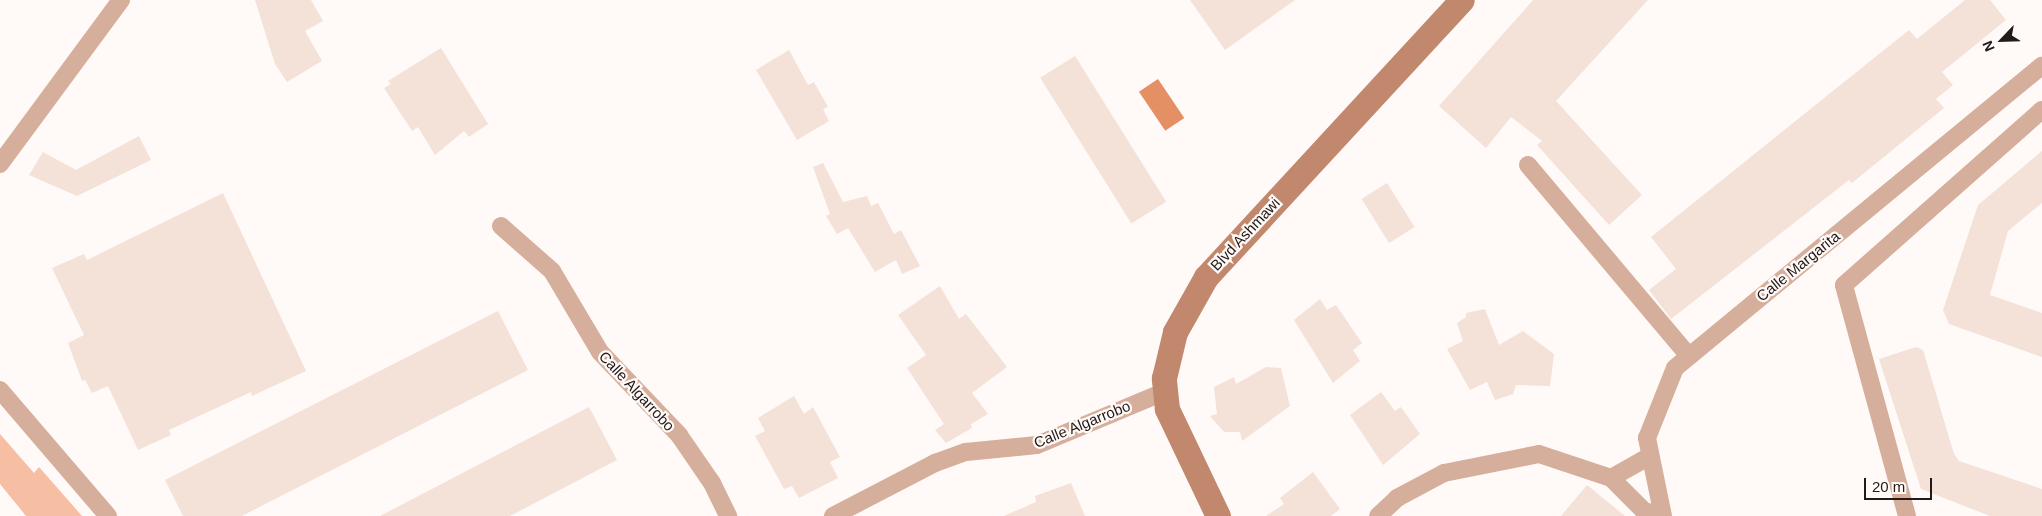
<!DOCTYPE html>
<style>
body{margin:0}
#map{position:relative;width:2042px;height:516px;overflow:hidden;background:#fffaf8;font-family:Arial,sans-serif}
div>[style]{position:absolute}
.green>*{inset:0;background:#f6bea3}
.water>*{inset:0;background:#e48f64;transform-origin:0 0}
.building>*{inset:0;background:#f4e1d8;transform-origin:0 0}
.street>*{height:18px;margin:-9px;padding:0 9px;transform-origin:9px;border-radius:9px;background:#d6af9c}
.secondary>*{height:25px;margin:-12.5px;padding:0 12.5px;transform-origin:12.5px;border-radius:12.5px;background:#c1886d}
span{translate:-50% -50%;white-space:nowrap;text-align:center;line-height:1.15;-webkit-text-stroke:4.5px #fffaf8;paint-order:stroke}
.street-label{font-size:15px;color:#221a17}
.north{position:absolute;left:1977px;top:15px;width:50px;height:50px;-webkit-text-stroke:4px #fffaf8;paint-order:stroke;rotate:246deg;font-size:14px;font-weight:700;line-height:20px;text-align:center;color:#221a17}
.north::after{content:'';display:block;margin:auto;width:18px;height:22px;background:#221a17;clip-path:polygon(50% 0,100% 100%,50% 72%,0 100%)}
.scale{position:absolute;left:1864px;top:478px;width:68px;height:22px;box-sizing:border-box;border:2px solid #221a17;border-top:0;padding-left:6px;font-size:15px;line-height:18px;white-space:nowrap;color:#221a17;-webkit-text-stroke:4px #fffaf8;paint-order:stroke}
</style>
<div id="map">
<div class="green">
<i style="clip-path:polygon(0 434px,34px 473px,39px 467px,82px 516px,26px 516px,0 484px)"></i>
</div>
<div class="water">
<i style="left:1158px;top:79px;width:47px;height:23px;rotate:56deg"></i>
</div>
<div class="building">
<i style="clip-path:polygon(255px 0,311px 0,323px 21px,305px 31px,322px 61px,287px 82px,275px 64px)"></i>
<i style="clip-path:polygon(1190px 0,1295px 0,1225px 50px)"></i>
<i style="clip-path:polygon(1533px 0,1648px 0,1556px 101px,1642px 195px,1609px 225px,1537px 145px,1542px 141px,1511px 117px,1486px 148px,1439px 106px)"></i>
<i style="clip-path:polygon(1965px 0,1990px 0,2006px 20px,1942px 72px,1953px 85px,1936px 99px,1944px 108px,1852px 183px,1849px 180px,1671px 319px,1649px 290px,1676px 269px,1651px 237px,1909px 30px,1917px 39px)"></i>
<i style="clip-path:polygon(441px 48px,488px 124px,469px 137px,464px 131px,435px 155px,418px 127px,412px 131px,384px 88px,391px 84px,388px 81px)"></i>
<i style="clip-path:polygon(789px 50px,808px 85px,814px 82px,828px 107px,823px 109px,829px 121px,797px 140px,756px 70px)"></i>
<i style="left:1075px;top:56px;width:172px;height:41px;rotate:58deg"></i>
<i style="clip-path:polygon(139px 136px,151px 160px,77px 196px,29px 175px,43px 152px,76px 170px)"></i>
<i style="clip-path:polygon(2042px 151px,2042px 203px,2008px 231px,1990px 295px,2042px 313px,2042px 357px,1949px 324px,1943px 310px,1978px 205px)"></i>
<i style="clip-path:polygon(823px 163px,843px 202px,867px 196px,871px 206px,878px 203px,894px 234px,901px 230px,920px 266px,902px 274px,896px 260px,875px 272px,848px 228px,837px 234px,826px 216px,830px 214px,813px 167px)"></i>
<i style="left:1387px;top:183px;width:52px;height:30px;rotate:58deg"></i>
<i style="clip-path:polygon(223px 193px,306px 371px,252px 396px,251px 392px,169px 430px,171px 435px,138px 450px,108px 386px,92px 393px,85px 380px,82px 381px,68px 343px,84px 335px,52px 268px,84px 254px,87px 260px)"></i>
<i style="clip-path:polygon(940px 286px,959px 319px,966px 314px,1007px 367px,972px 393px,988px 414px,971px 424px,972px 428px,946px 443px,935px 430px,944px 424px,907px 368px,926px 355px,898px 315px)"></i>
<i style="clip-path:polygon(1320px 299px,1327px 310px,1336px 305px,1362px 343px,1353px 350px,1360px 361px,1333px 383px,1294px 320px)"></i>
<i style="clip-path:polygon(1485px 309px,1499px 345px,1523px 331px,1554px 354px,1550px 386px,1516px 385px,1513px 394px,1495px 400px,1487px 382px,1470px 390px,1447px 349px,1463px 341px,1457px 323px,1466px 317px,1466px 313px)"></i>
<i style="clip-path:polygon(498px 311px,528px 370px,242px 516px,183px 516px,165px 480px)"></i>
<i style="clip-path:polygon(1916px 347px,1923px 350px,1954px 454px,1959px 461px,2042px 489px,2042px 516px,1990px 516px,1921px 489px,1879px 359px)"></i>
<i style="clip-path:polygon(1266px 367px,1281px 368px,1290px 406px,1242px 441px,1240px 432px,1224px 432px,1210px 416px,1217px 414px,1214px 387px,1234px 377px,1236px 384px)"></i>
<i style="clip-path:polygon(1381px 392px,1395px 411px,1401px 407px,1420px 434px,1383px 465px,1350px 415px)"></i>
<i style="clip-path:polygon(794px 396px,804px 414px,813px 407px,840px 457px,830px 462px,838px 478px,799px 498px,792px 486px,784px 489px,755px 436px,765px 431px,758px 418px)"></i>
<i style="clip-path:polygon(589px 407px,617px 460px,510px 516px,380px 516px)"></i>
<i style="clip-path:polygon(1313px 472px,1340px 509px,1331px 516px,1266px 516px,1284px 504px,1280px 498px)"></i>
<i style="clip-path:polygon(1071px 483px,1085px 516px,1004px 516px,1036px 502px,1035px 496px)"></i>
<i style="clip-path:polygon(1587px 485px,1625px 516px,1561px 516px)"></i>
</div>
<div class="street">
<i style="left:0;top:164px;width:204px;rotate:-53.6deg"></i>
<i style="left:1528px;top:165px;width:250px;rotate:49.9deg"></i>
<i style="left:501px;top:226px;width:68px;rotate:41.4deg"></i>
<i style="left:552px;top:271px;width:94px;rotate:59.3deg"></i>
<i style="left:600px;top:352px;width:115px;rotate:46.4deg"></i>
<i style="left:679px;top:435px;width:58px;rotate:55.5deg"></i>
<i style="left:712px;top:483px;width:37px;rotate:64deg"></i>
<i style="left:0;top:390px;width:166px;rotate:49.4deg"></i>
<i style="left:1611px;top:478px;width:45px;rotate:-29.4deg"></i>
<i style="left:833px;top:516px;width:115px;rotate:-27.5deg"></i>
<i style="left:935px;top:463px;width:33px;rotate:-20deg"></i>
<i style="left:966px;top:452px;width:71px;rotate:-5.6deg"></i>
<i style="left:1037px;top:445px;width:138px;rotate:-22.7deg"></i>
<i style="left:1378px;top:516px;width:26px;rotate:-43deg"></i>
<i style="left:1397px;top:498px;width:53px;rotate:-28deg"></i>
<i style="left:1444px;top:473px;width:97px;rotate:-11.3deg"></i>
<i style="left:1539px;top:454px;width:76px;rotate:18.4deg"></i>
<i style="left:1611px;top:478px;width:48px;rotate:45deg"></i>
<i style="left:1645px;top:512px;width:17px;rotate:3deg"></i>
<i style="left:1663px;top:516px;width:80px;rotate:-101.6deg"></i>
<i style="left:1647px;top:438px;width:75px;rotate:-68.2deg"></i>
<i style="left:1675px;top:368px;width:475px;rotate:-39.5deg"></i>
<i style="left:1907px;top:516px;width:239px;rotate:-105.3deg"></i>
<i style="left:1844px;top:285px;width:264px;rotate:-41.5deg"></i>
</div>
<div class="secondary">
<i style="left:1218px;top:516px;width:119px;rotate:-115.5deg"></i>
<i style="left:1167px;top:409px;width:31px;rotate:-96deg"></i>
<i style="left:1164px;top:378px;width:47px;rotate:-76.6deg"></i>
<i style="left:1175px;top:332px;width:63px;rotate:-60.6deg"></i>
<i style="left:1206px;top:277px;width:377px;rotate:-47.3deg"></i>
</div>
<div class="street-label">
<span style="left:1245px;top:234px;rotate:-47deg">Blvd Ashmawi</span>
<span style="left:1798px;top:266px;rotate:-39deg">Calle Margarita</span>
<span style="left:637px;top:391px;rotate:47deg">Calle Algarrobo</span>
<span style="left:1082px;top:424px;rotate:-22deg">Calle Algarrobo</span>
</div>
<div class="north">N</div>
<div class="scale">20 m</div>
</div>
